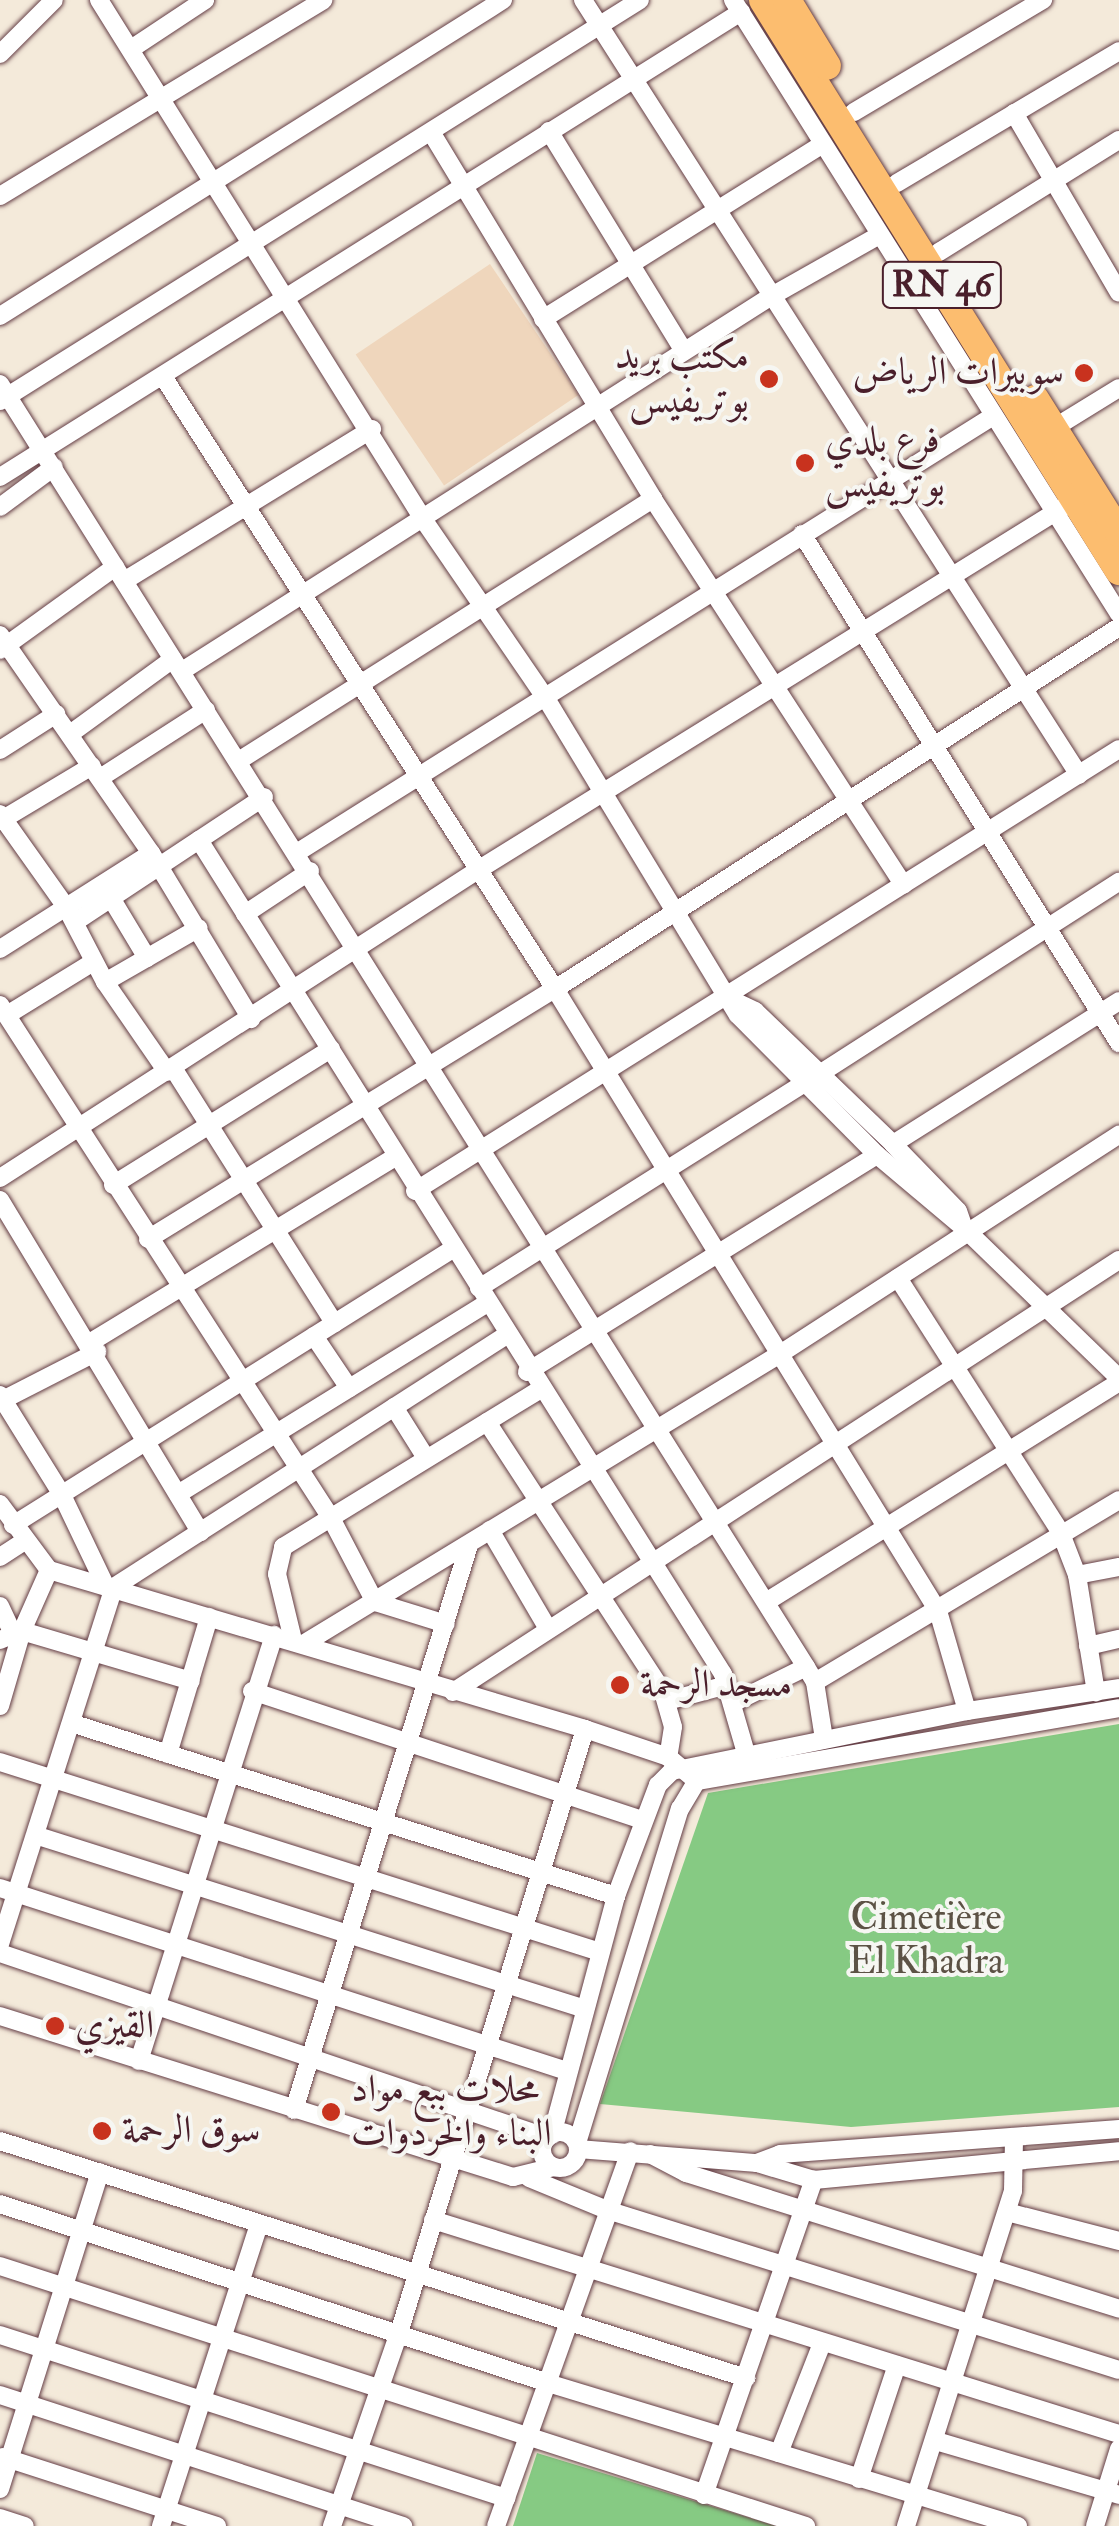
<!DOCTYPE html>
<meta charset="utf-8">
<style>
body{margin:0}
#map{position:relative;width:1119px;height:2526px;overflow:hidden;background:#f4eada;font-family:"IM FELL Double Pica",Amiri,serif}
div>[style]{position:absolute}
.built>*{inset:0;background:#efd6bc;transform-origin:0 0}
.green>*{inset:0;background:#86ca83}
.roads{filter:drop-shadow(0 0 2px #643d45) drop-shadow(0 0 2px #643d45)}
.minor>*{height:18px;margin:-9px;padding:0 9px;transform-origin:9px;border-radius:9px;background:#fff}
.minor>.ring{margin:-9px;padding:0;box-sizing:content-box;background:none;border:18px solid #fff;border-radius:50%}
.highway>*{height:28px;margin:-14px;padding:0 14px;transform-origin:14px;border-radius:14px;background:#fcbd6f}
.dots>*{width:28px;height:28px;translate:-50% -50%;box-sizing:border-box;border:5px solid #f6f6f2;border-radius:50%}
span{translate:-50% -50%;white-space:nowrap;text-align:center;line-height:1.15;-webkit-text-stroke:8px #f6f6f2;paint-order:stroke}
.shield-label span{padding:2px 8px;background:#f6f6f2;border:2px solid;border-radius:8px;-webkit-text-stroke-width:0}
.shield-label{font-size:35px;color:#4a1f2b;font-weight:700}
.poi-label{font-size:38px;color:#4a1f2b}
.right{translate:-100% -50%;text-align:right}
.left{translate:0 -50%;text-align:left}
.park-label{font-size:38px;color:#5c5245}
</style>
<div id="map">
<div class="built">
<i style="left:490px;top:264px;width:158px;height:162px;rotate:56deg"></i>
</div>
<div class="green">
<i style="clip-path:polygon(1119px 1724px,1119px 2107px,851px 2127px,600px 2104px,708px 1793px)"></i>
<i style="clip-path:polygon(537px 2453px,776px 2526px,513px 2526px)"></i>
</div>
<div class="roads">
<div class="minor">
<i style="left:99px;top:0;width:612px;rotate:58.02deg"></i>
<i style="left:423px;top:519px;width:219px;rotate:55.6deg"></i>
<i style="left:547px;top:700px;width:368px;rotate:58.8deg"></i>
<i style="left:738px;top:1015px;width:197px;rotate:45.2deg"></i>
<i style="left:877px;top:1155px;width:114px;rotate:40deg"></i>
<i style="left:964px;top:1228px;width:216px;rotate:44.1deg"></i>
<i style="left:583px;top:0;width:920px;rotate:57.38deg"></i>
<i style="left:733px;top:0;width:725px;rotate:57.84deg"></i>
<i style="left:131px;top:49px;width:89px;rotate:-33.5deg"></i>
<i style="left:0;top:54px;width:76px;rotate:-45deg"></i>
<i style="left:854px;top:112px;width:220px;rotate:-30.7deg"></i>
<i style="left:1014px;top:113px;width:208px;rotate:59.7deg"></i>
<i style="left:549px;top:131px;width:258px;rotate:58.5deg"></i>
<i style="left:431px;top:132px;width:429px;rotate:58.8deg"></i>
<i style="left:653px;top:499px;width:460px;rotate:57deg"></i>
<i style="left:897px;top:183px;width:258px;rotate:-30.7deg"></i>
<i style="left:0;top:196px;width:378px;rotate:-31.2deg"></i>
<i style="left:939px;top:252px;width:212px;rotate:-31.9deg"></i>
<i style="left:0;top:316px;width:594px;rotate:-32.14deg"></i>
<i style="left:543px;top:319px;width:328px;rotate:-32deg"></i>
<i style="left:164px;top:378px;width:725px;rotate:57.38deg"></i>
<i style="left:555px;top:989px;width:730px;rotate:58.38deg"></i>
<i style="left:938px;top:1611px;width:104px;rotate:73.8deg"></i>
<i style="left:0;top:384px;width:1515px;rotate:57.86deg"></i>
<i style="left:806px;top:1667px;width:17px;rotate:59deg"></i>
<i style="left:815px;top:1682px;width:58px;rotate:81deg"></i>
<i style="left:0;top:401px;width:755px;rotate:-32.07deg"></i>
<i style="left:1054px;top:428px;width:76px;rotate:-31.6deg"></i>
<i style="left:0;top:477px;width:875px;rotate:-32.11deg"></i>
<i style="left:0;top:507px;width:67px;rotate:-36.5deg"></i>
<i style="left:802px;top:534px;width:600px;rotate:58.09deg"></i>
<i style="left:124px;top:581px;width:291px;rotate:-31.5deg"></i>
<i style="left:0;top:635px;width:265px;rotate:55.3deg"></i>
<i style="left:151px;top:853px;width:194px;rotate:58.9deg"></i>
<i style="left:0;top:650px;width:142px;rotate:-35.8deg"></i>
<i style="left:182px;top:671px;width:697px;rotate:-32.46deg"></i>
<i style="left:770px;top:297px;width:124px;rotate:-29.5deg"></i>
<i style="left:70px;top:734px;width:127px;rotate:-36.1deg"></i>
<i style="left:0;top:750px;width:67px;rotate:-32.7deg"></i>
<i style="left:240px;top:760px;width:489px;rotate:-32.3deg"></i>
<i style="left:100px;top:778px;width:126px;rotate:-32.7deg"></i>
<i style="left:0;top:814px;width:114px;rotate:54.6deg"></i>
<i style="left:66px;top:907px;width:85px;rotate:62.5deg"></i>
<i style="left:105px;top:982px;width:108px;rotate:-29.9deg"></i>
<i style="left:0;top:821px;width:107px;rotate:-30.9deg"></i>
<i style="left:199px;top:840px;width:78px;rotate:-33.5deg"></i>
<i style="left:298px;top:852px;width:820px;rotate:-32.1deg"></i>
<i style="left:111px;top:898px;width:70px;rotate:59deg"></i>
<i style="left:245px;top:914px;width:78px;rotate:-33.5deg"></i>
<i style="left:75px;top:922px;width:149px;rotate:-33.5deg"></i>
<i style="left:199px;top:840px;width:985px;rotate:57.86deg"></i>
<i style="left:723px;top:1674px;width:82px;rotate:73.8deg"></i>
<i style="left:0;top:949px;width:179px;rotate:-32.4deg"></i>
<i style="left:105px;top:982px;width:109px;rotate:55.4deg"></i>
<i style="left:736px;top:1002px;width:21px;rotate:25deg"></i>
<i style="left:755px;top:1011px;width:192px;rotate:43.9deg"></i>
<i style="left:893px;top:1144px;width:93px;rotate:45.9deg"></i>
<i style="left:958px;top:1211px;width:18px;rotate:71deg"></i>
<i style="left:0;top:1005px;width:611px;rotate:57.17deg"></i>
<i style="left:331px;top:1518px;width:95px;rotate:62.4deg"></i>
<i style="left:375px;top:1602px;width:74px;rotate:17.2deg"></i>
<i style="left:7px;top:1015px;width:101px;rotate:-31.6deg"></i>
<i style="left:173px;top:1068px;width:302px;rotate:57.7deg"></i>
<i style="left:821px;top:1073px;width:354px;rotate:-32.7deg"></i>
<i style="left:893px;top:1144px;width:267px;rotate:-32.3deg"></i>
<i style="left:0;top:1178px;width:569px;rotate:-32.8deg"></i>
<i style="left:478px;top:870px;width:702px;rotate:-31.79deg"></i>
<i style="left:113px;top:1185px;width:257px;rotate:-32deg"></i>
<i style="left:415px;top:1191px;width:831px;rotate:-32.12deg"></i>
<i style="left:0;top:1200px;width:388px;rotate:58.9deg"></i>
<i style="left:148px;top:1239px;width:478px;rotate:-31.6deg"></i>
<i style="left:555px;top:989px;width:670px;rotate:-32.69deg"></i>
<i style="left:898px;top:1278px;width:300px;rotate:57.4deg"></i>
<i style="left:1060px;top:1531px;width:47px;rotate:68.9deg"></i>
<i style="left:1077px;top:1575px;width:119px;rotate:80.8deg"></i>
<i style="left:479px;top:1288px;width:384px;rotate:-32.2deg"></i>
<i style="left:314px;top:1336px;width:63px;rotate:56.1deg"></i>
<i style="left:91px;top:1342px;width:356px;rotate:-31.3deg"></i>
<i style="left:527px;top:1372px;width:412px;rotate:-31.8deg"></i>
<i style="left:0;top:1395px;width:115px;rotate:58.1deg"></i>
<i style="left:61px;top:1493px;width:102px;rotate:64.4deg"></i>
<i style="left:3px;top:1400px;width:106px;rotate:-27.1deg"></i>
<i style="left:394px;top:1407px;width:60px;rotate:57.9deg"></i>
<i style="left:487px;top:1422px;width:322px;rotate:56.9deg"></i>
<i style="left:663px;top:1692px;width:36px;rotate:74deg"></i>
<i style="left:673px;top:1727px;width:30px;rotate:99deg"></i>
<i style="left:178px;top:1494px;width:363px;rotate:-31.7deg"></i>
<i style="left:0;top:1504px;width:82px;rotate:53.4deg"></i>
<i style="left:49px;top:1570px;width:559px;rotate:16.52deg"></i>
<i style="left:585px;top:1729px;width:88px;rotate:18.6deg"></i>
<i style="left:668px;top:1757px;width:38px;rotate:40deg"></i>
<i style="left:13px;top:1525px;width:517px;rotate:-32.12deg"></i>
<i style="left:490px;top:1530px;width:113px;rotate:59.6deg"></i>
<i style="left:0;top:1557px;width:27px;rotate:-33deg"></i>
<i style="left:1077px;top:1575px;width:43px;rotate:-10.8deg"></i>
<i style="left:766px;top:1602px;width:416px;rotate:-31.9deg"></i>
<i style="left:0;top:1606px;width:31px;rotate:65deg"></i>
<i style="left:0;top:1640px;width:24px;rotate:-22deg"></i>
<i style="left:22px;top:1631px;width:176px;rotate:16.5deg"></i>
<i style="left:293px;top:1640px;width:68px;rotate:-103.6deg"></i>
<i style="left:277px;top:1574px;width:28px;rotate:-77deg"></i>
<i style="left:283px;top:1547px;width:300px;rotate:-31.5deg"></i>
<i style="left:305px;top:1643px;width:556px;rotate:-31.32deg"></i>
<i style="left:780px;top:1354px;width:404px;rotate:-32.9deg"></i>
<i style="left:1088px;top:1646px;width:32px;rotate:-13deg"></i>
<i style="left:815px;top:1682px;width:354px;rotate:-30.9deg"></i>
<i style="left:252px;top:1691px;width:411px;rotate:18.3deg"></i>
<i style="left:453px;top:1692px;width:794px;rotate:-32.97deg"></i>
<i style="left:667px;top:1701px;width:62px;rotate:-14.9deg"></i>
<i style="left:735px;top:1702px;width:79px;rotate:-26.2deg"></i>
<i style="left:0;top:1706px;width:78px;rotate:-73.7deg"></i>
<i style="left:22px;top:1631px;width:67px;rotate:-66.1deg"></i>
<i style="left:71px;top:1723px;width:572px;rotate:17.61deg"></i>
<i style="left:168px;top:1754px;width:143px;rotate:-73.3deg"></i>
<i style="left:0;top:1762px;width:629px;rotate:17.57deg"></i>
<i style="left:697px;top:1781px;width:428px;rotate:-9.8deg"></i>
<i style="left:38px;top:1836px;width:571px;rotate:17.55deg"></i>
<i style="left:0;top:1888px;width:596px;rotate:17.89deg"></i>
<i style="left:0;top:1944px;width:375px;rotate:-72.3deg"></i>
<i style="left:114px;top:1587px;width:467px;rotate:-32.7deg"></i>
<i style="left:0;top:1953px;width:578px;rotate:18.65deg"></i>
<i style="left:0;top:2016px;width:538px;rotate:17.42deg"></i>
<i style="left:513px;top:2177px;width:42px;rotate:-13.7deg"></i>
<i style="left:139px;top:2061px;width:447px;rotate:-72.4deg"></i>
<i style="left:294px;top:2110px;width:591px;rotate:-72.79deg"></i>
<i class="ring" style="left:542px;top:2132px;width:18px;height:18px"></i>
<i style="left:552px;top:2135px;width:247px;rotate:-75deg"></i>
<i style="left:616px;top:1896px;width:119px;rotate:-69.3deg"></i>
<i style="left:658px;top:1785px;width:20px;rotate:-45deg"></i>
<i style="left:672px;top:1771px;width:301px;rotate:-11.5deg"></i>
<i style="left:967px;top:1711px;width:154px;rotate:-8.6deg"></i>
<i style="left:0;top:2141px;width:783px;rotate:17.62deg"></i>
<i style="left:577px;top:2143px;width:350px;rotate:-72.9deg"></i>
<i style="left:680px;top:1809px;width:33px;rotate:-59deg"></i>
<i style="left:578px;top:2149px;width:180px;rotate:4.5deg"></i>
<i style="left:757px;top:2163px;width:59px;rotate:16.6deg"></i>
<i style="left:814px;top:2180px;width:306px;rotate:-5.4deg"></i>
<i style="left:650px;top:2154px;width:41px;rotate:27.8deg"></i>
<i style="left:686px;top:2173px;width:454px;rotate:17.4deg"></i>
<i style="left:757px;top:2163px;width:25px;rotate:-21deg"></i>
<i style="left:780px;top:2154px;width:340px;rotate:-4.2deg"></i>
<i style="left:529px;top:2178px;width:84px;rotate:22.3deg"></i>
<i style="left:607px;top:2210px;width:536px;rotate:17.35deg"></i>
<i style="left:0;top:2204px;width:580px;rotate:18.09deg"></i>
<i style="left:551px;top:2384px;width:488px;rotate:16.9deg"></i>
<i style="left:1007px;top:2212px;width:116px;rotate:14.5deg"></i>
<i style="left:433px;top:2220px;width:719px;rotate:17.33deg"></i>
<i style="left:0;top:2266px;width:847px;rotate:17.88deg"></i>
<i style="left:0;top:2335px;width:532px;rotate:17.86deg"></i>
<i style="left:0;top:2395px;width:424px;rotate:18deg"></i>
<i style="left:936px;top:2441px;width:191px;rotate:16.4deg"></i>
<i style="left:779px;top:2453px;width:118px;rotate:-68.6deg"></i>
<i style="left:3px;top:2457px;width:225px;rotate:17.9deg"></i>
<i style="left:859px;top:2479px;width:120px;rotate:-71.6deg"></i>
<i style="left:0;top:2489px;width:332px;rotate:-72.5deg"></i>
<i style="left:704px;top:2495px;width:334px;rotate:-70.8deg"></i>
<i style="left:0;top:2518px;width:26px;rotate:18deg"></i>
<i style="left:161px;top:2526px;width:314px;rotate:-72deg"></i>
<i style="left:332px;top:2526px;width:204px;rotate:-70.9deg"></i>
<i style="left:399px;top:2333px;width:632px;rotate:-72.88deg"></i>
<i style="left:496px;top:2526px;width:398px;rotate:-70.3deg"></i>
<i style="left:906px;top:2526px;width:352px;rotate:-72.3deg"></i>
<i style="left:1013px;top:2191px;width:54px;rotate:-88.9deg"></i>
<i style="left:1095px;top:2526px;width:81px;rotate:-72.7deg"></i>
</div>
<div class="highway">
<i style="left:763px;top:0;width:673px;rotate:58.06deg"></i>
<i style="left:787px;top:0;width:77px;rotate:58.8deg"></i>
<i style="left:1035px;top:399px;width:158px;rotate:57.9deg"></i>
</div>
</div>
<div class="dots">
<i style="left:1084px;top:373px;background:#c8321e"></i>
<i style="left:769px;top:379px;background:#c8321e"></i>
<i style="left:805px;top:463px;background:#c8321e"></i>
<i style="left:620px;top:1685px;background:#c8321e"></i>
<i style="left:55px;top:2026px;background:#c8321e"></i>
<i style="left:331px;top:2112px;background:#c8321e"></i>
<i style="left:102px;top:2131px;background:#c8321e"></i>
</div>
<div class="shield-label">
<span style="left:942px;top:285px">RN 46</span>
</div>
<div class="poi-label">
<span class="right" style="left:749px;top:379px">مكتب بريد<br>بوتريفيس</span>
<span class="right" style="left:1064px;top:373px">سوبيرات الرياض</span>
<span class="left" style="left:825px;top:463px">فرع بلدي<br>بوتريفيس</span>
<span class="left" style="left:640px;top:1685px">مسجد الرحمة</span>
<span class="left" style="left:75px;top:2026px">القيزي</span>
<span class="left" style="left:351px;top:2112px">محلات ببع مواد<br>البناء والخردوات</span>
<span class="left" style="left:122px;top:2131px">سوق الرحمة</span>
</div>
<div class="park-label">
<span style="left:926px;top:1940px">Cimetière<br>El Khadra</span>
</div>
</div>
